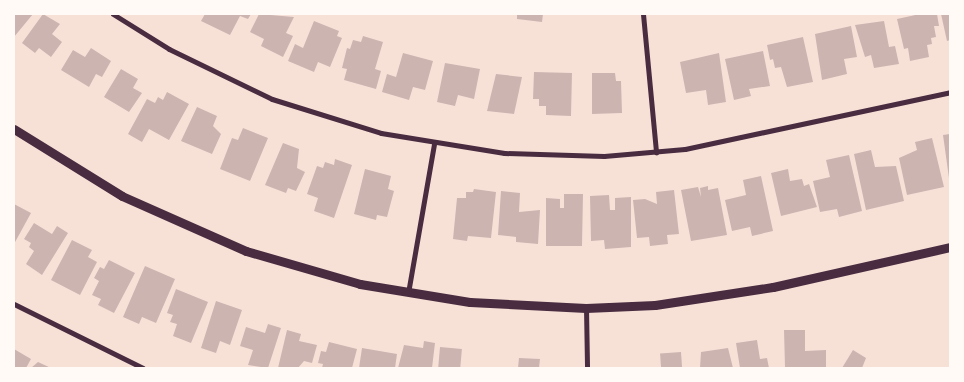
<!DOCTYPE html>
<style>
body{margin:0}
#map{position:relative;width:964px;height:382px;overflow:hidden;background:#f7e1d7;font-family:"Fira Sans Condensed",sans-serif}
div>[style]{position:absolute}
.building>*{inset:0;background:#ccb4b1;transform-origin:0 0}
.minor>*{height:5px;margin:-2.5px;padding:0 2.5px;transform-origin:2.5px;border-radius:2.5px;background:#4a2c40}
.tertiary>*{height:9px;margin:-4.5px;padding:0 4.5px;transform-origin:4.5px;border-radius:4.5px;background:#4a2c40}
span{translate:-50% -50%;white-space:nowrap;text-align:center;line-height:1.15;-webkit-text-stroke:5px #fffaf5;paint-order:stroke}
.frame{position:absolute;inset:0;border:15px solid #fffaf5;pointer-events:none}
</style>
<div id="map">
<div class="building">
<i style="clip-path:polygon(14px 14px,33px 14px,14px 37px)"></i>
<i style="clip-path:polygon(43px 14px,60px 24px,52px 34px,62px 42px,51px 57px,39px 48px,35px 53px,22px 43px)"></i>
<i style="clip-path:polygon(205px 14px,251px 14px,248px 19px,240px 16px,230px 35px,201px 21px)"></i>
<i style="clip-path:polygon(259px 14px,294px 17px,286px 33px,293px 36px,283px 57px,261px 46px,264px 39px,250px 32px)"></i>
<i style="clip-path:polygon(517px 14px,543px 14px,542px 22px,517px 19px)"></i>
<i style="clip-path:polygon(920px 14px,937px 14px,939px 26px,934px 26px,936px 37px,931px 38px,932px 44px,927px 45px,929px 57px,910px 61px,908px 48px,904px 49px,897px 19px)"></i>
<i style="clip-path:polygon(941px 14px,950px 14px,950px 40px,947px 41px)"></i>
<i style="clip-path:polygon(314px 21px,339px 31px,337px 36px,342px 38px,330px 67px,318px 62px,314px 72px,288px 61px,295px 44px,303px 48px)"></i>
<i style="clip-path:polygon(884px 21px,889px 47px,895px 46px,899px 64px,874px 68px,871px 55px,865px 57px,855px 25px)"></i>
<i style="clip-path:polygon(851px 26px,857px 57px,844px 59px,847px 74px,822px 80px,815px 34px)"></i>
<i style="clip-path:polygon(363px 36px,383px 42px,375px 69px,381px 71px,376px 89px,344px 80px,347px 69px,342px 68px,347px 48px,350px 49px,353px 40px,361px 42px)"></i>
<i style="clip-path:polygon(803px 37px,813px 82px,787px 87px,781px 67px,775px 68px,773px 59px,770px 60px,767px 45px)"></i>
<i style="clip-path:polygon(91px 48px,111px 61px,102px 77px,96px 74px,89px 87px,61px 70px,73px 50px,85px 57px)"></i>
<i style="clip-path:polygon(763px 51px,770px 86px,749px 89px,751px 96px,734px 100px,725px 59px)"></i>
<i style="clip-path:polygon(403px 53px,433px 61px,425px 90px,413px 87px,409px 100px,382px 92px,387px 74px,396px 77px)"></i>
<i style="clip-path:polygon(719px 53px,726px 102px,708px 105px,706px 90px,686px 93px,680px 62px)"></i>
<i style="clip-path:polygon(445px 63px,480px 69px,474px 99px,458px 95px,455px 106px,437px 102px)"></i>
<i style="clip-path:polygon(121px 69px,138px 79px,133px 88px,142px 93px,129px 112px,104px 97px)"></i>
<i style="clip-path:polygon(534px 72px,572px 73px,571px 116px,546px 115px,546px 106px,539px 106px,539px 99px,533px 99px)"></i>
<i style="clip-path:polygon(592px 73px,615px 73px,616px 81px,621px 81px,622px 113px,592px 114px)"></i>
<i style="clip-path:polygon(496px 74px,522px 77px,514px 114px,487px 111px)"></i>
<i style="clip-path:polygon(167px 92px,189px 104px,169px 140px,149px 129px,142px 142px,128px 134px,147px 99px,155px 103px,158px 97px,163px 100px)"></i>
<i style="clip-path:polygon(197px 107px,217px 116px,213px 126px,221px 134px,212px 154px,181px 141px)"></i>
<i style="clip-path:polygon(243px 128px,268px 138px,250px 181px,220px 169px,232px 138px,238px 140px)"></i>
<i style="clip-path:polygon(950px 134px,950px 178px,949px 178px,943px 135px)"></i>
<i style="clip-path:polygon(932px 138px,944px 187px,907px 195px,899px 158px,917px 150px,915px 142px)"></i>
<i style="clip-path:polygon(283px 143px,299px 149px,297px 168px,305px 172px,296px 191px,288px 188px,286px 193px,265px 185px)"></i>
<i style="clip-path:polygon(871px 150px,875px 167px,896px 166px,904px 201px,866px 210px,854px 154px)"></i>
<i style="clip-path:polygon(849px 155px,862px 211px,839px 217px,837px 209px,820px 212px,813px 181px,830px 177px,826px 160px)"></i>
<i style="clip-path:polygon(335px 159px,352px 165px,334px 218px,314px 211px,318px 198px,307px 194px,317px 166px,323px 168px,325px 162px,334px 165px)"></i>
<i style="clip-path:polygon(365px 169px,391px 176px,388px 189px,394px 191px,387px 217px,377px 215px,376px 220px,354px 214px)"></i>
<i style="clip-path:polygon(788px 169px,790px 181px,802px 179px,804px 186px,809px 184px,817px 207px,781px 216px,771px 173px)"></i>
<i style="clip-path:polygon(761px 176px,773px 231px,752px 236px,750px 227px,732px 231px,725px 200px,746px 195px,743px 180px)"></i>
<i style="clip-path:polygon(708px 186px,708px 190px,718px 188px,727px 235px,691px 241px,681px 190px,698px 187px,701px 197px,700px 188px)"></i>
<i style="clip-path:polygon(474px 189px,496px 192px,491px 238px,468px 236px,467px 241px,453px 239px,457px 198px,466px 198px,466px 192px,473px 192px)"></i>
<i style="clip-path:polygon(674px 190px,679px 234px,667px 235px,668px 244px,650px 246px,649px 237px,637px 238px,633px 200px,645px 199px,657px 204px,656px 192px)"></i>
<i style="clip-path:polygon(501px 191px,520px 193px,519px 212px,540px 210px,538px 244px,516px 242px,516px 237px,498px 235px)"></i>
<i style="clip-path:polygon(564px 194px,583px 194px,582px 246px,546px 246px,546px 198px,560px 199px,560px 208px,564px 208px)"></i>
<i style="clip-path:polygon(609px 195px,610px 210px,615px 210px,615px 198px,631px 197px,631px 247px,605px 249px,604px 240px,591px 241px,590px 196px)"></i>
<i style="clip-path:polygon(14px 204px,31px 213px,14px 244px)"></i>
<i style="clip-path:polygon(34px 223px,52px 234px,57px 226px,68px 233px,42px 275px,26px 264px,34px 251px,29px 247px,31px 243px,24px 239px)"></i>
<i style="clip-path:polygon(72px 240px,92px 250px,88px 257px,97px 262px,80px 295px,51px 280px)"></i>
<i style="clip-path:polygon(109px 260px,135px 273px,114px 313px,98px 305px,101px 299px,92px 295px,99px 281px,94px 278px,100px 267px,104px 269px)"></i>
<i style="clip-path:polygon(145px 266px,175px 279px,156px 323px,142px 317px,139px 324px,123px 317px)"></i>
<i style="clip-path:polygon(176px 289px,208px 302px,191px 343px,173px 336px,177px 324px,170px 322px,173px 315px,167px 313px)"></i>
<i style="clip-path:polygon(216px 301px,242px 310px,230px 345px,220px 341px,216px 353px,201px 348px)"></i>
<i style="clip-path:polygon(268px 324px,281px 328px,268px 368px,248px 365px,253px 350px,240px 346px,246px 327px,265px 333px)"></i>
<i style="clip-path:polygon(287px 330px,301px 334px,299px 341px,317px 345px,312px 363px,304px 361px,298px 368px,278px 368px)"></i>
<i style="clip-path:polygon(784px 330px,805px 330px,805px 351px,826px 350px,826px 367px,785px 368px)"></i>
<i style="clip-path:polygon(757px 340px,760px 359px,767px 358px,769px 368px,740px 368px,736px 343px)"></i>
<i style="clip-path:polygon(424px 341px,435px 343px,432px 368px,398px 368px,404px 345px,423px 348px)"></i>
<i style="clip-path:polygon(329px 342px,357px 349px,352px 368px,322px 368px,323px 364px,318px 363px,321px 351px,326px 352px)"></i>
<i style="left:440px;top:347px;width:22px;height:21px;rotate:5deg"></i>
<i style="clip-path:polygon(362px 348px,397px 354px,395px 368px,359px 368px)"></i>
<i style="clip-path:polygon(728px 348px,733px 368px,700px 368px,701px 352px)"></i>
<i style="clip-path:polygon(14px 349px,31px 359px,26px 368px,14px 368px)"></i>
<i style="clip-path:polygon(853px 350px,866px 358px,862px 368px,842px 368px)"></i>
<i style="left:681px;top:352px;width:16px;height:21px;rotate:86deg"></i>
<i style="clip-path:polygon(519px 358px,540px 359px,539px 368px,518px 368px)"></i>
<i style="clip-path:polygon(38px 362px,51px 368px,31px 368px)"></i>
</div>
<div class="minor">
<i style="left:113px;top:14px;width:66px;rotate:32deg"></i>
<i style="left:169px;top:49px;width:114px;rotate:25.9deg"></i>
<i style="left:272px;top:99px;width:114px;rotate:17.3deg"></i>
<i style="left:381px;top:133px;width:125px;rotate:9.2deg"></i>
<i style="left:504px;top:153px;width:100px;rotate:1.7deg"></i>
<i style="left:604px;top:156px;width:81px;rotate:-4.9deg"></i>
<i style="left:685px;top:149px;width:271px;rotate:-12.1deg"></i>
<i style="left:643px;top:14px;width:139px;rotate:84.6deg"></i>
<i style="left:408px;top:293px;width:151px;rotate:-80.1deg"></i>
<i style="left:14px;top:304px;width:144px;rotate:26.4deg"></i>
<i style="left:586px;top:308px;width:60px;rotate:89deg"></i>
</div>
<div class="tertiary">
<i style="left:14px;top:129px;width:127px;rotate:31.8deg"></i>
<i style="left:122px;top:196px;width:136px;rotate:23.9deg"></i>
<i style="left:246px;top:251px;width:119px;rotate:16.1deg"></i>
<i style="left:360px;top:284px;width:111px;rotate:9.3deg"></i>
<i style="left:470px;top:302px;width:116px;rotate:3deg"></i>
<i style="left:586px;top:308px;width:69px;rotate:-2.5deg"></i>
<i style="left:655px;top:305px;width:119px;rotate:-8.7deg"></i>
<i style="left:773px;top:287px;width:181px;rotate:-12.7deg"></i>
</div>
<div class="frame"></div>
</div>
